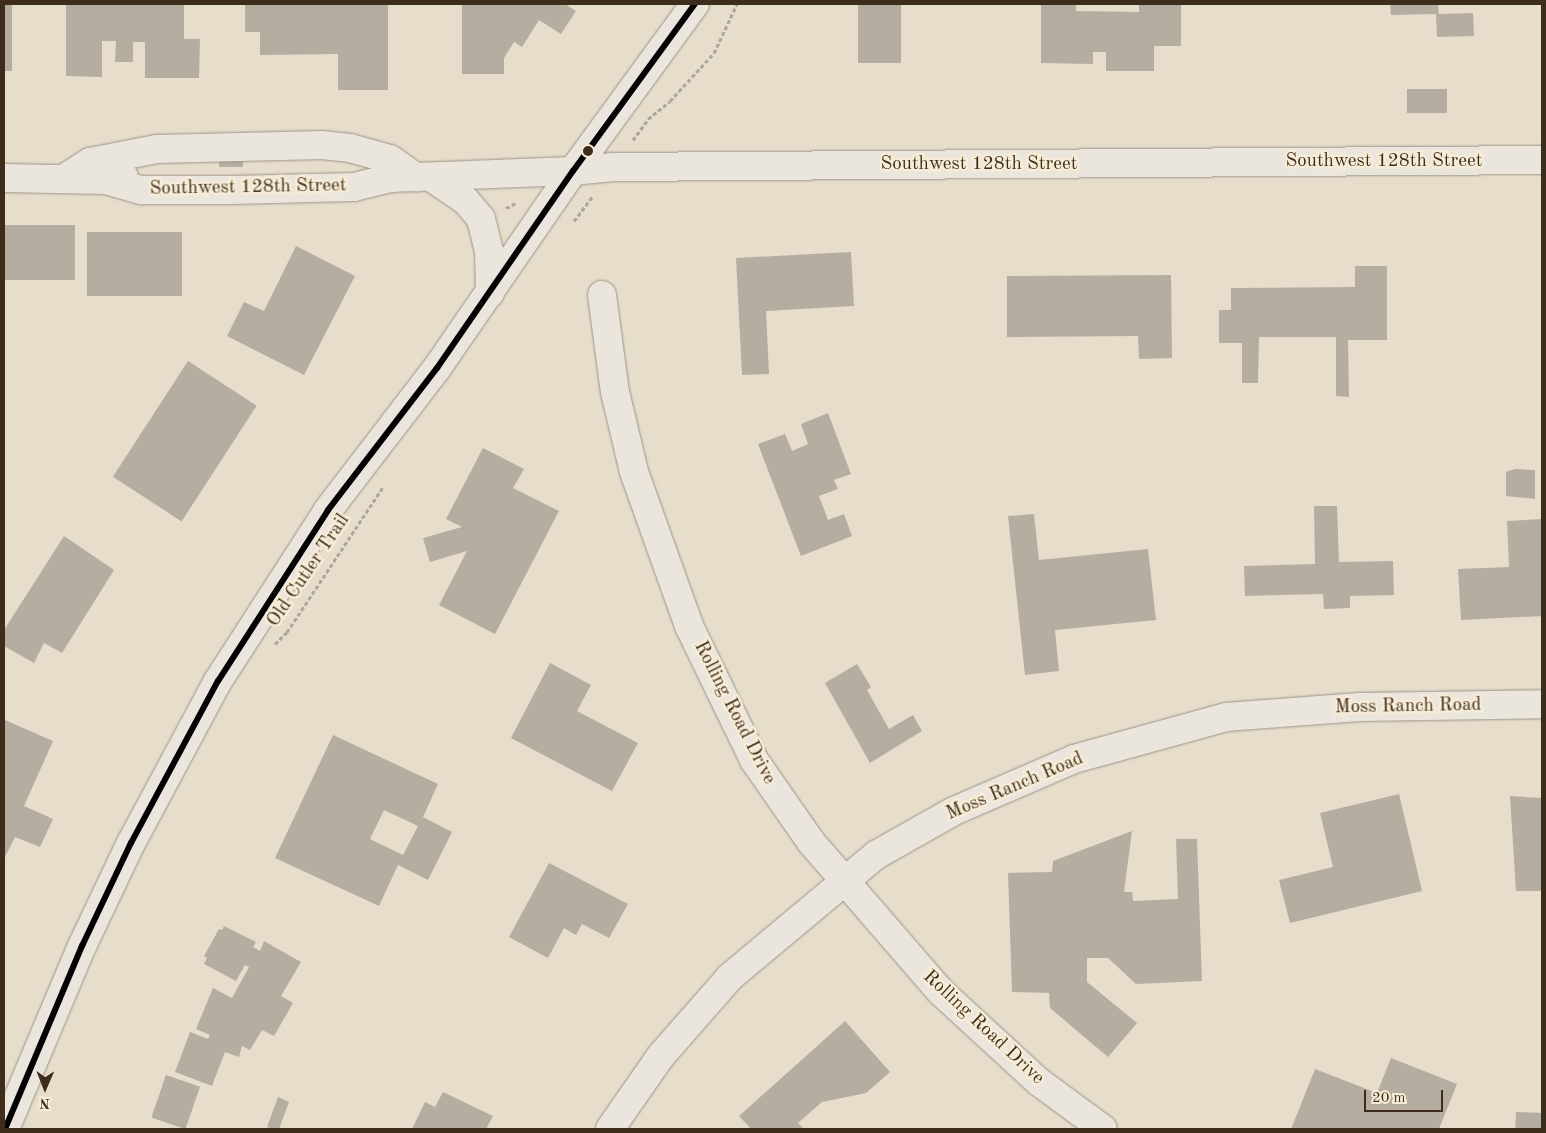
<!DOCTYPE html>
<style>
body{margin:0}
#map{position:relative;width:1546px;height:1133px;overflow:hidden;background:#e6ddca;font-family:"Old Standard TT",serif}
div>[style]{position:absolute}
.building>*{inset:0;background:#b5aea0;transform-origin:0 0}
.path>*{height:3px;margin-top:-1.5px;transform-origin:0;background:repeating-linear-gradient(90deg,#aca79d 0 4px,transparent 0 6.5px)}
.roads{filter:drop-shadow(0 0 1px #9b9487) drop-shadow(0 0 1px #9b9487)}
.minor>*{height:28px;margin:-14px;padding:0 14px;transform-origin:14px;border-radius:14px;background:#ebe6dd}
.tertiary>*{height:28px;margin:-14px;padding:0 14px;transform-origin:14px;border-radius:14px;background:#ebe6dd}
.secondary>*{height:28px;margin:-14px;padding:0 14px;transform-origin:14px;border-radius:14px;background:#ebe6dd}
.bus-1>*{height:6px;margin:-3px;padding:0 3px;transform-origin:3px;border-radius:3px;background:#000}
.dots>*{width:14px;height:14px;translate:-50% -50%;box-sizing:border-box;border:2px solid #f7ecd5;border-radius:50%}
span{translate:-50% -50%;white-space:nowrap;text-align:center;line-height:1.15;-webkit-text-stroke:5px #f7ecd5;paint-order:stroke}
.street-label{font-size:19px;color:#3d2d1a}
.frame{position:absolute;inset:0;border:5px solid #3d2d1a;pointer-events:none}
.north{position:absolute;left:20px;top:1063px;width:50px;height:50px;-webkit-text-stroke:4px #f7ecd5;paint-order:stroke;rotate:181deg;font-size:14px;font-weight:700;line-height:20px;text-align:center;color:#3d2d1a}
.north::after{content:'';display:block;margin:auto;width:18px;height:22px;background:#3d2d1a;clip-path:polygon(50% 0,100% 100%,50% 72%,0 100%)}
.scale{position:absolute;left:1364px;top:1090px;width:79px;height:22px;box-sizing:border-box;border:2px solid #3d2d1a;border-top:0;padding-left:6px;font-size:15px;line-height:18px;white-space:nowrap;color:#3d2d1a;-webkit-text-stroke:4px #f7ecd5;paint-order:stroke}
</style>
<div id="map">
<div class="building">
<i style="left:4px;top:4px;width:8px;height:67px"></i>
<i style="clip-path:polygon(66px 4px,184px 4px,184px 39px,200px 39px,199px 78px,145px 78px,145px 42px,133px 42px,133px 62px,115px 62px,116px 41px,102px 41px,102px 77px,66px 76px)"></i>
<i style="clip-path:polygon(245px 4px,388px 4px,388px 90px,338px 90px,338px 54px,260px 55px,260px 32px,245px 32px)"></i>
<i style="clip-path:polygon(462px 4px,565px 4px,576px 11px,561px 34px,539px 20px,522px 47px,514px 42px,504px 58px,504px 74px,462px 74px)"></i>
<i style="left:858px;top:4px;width:43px;height:59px"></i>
<i style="clip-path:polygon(1041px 4px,1076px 4px,1076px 11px,1139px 12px,1139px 4px,1181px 4px,1181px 46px,1154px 46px,1154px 71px,1106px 71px,1106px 52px,1093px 52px,1093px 64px,1041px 63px)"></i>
<i style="clip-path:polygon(1390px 4px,1438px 4px,1439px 14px,1473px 13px,1474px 36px,1437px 37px,1436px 14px,1391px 15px)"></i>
<i style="left:1407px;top:89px;width:40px;height:24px"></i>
<i style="left:219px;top:157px;width:24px;height:10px"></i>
<i style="left:4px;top:225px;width:71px;height:55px"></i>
<i style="left:87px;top:232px;width:95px;height:64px"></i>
<i style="clip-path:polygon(296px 246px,355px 276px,304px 375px,227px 336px,244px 302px,264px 311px)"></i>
<i style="clip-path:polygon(851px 252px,854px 306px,766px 311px,769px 374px,742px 375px,736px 258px)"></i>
<i style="clip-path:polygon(1355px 266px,1387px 266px,1387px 340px,1348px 340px,1349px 397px,1336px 396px,1336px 337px,1259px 337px,1258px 383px,1242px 383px,1242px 343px,1219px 343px,1219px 310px,1231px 310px,1231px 288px,1355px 287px)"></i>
<i style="clip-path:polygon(1171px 275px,1172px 358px,1139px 359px,1138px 336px,1007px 337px,1007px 276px)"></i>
<i style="left:188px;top:361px;width:82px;height:138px;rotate:33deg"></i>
<i style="clip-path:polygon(828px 413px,851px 474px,834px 480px,838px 489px,819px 496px,828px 520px,844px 514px,852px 536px,801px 556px,758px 444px,785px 434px,792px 451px,808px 444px,801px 424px)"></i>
<i style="clip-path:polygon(483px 448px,524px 469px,513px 488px,559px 511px,495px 634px,439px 605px,467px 551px,430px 562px,423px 538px,462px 527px,446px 519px)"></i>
<i style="clip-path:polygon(1515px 469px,1535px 470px,1535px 499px,1506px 496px,1506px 472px)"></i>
<i style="clip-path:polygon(1314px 506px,1337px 506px,1339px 562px,1393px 561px,1394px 595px,1350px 596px,1350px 608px,1324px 609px,1323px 594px,1245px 596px,1244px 566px,1315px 564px)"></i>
<i style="clip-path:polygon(1034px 514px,1039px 560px,1148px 549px,1156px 620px,1055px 630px,1059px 671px,1025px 675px,1008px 516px)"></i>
<i style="clip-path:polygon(1542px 519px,1542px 616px,1461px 620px,1458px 569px,1509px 567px,1507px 521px)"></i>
<i style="clip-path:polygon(64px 536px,114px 570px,62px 653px,44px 643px,34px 663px,4px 646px,4px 630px)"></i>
<i style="clip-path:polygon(550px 663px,591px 685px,577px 711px,638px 743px,612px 791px,511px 738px)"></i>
<i style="clip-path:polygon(857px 664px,871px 687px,867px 690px,889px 729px,913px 715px,922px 731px,870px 763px,825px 683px)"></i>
<i style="clip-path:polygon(5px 720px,53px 741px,24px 806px,53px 819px,40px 847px,15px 837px,4px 859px)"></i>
<i style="clip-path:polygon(evenodd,333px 735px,438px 784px,423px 817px,452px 832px,428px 880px,398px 865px,379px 906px,275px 858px,333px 735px,384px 810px,418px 826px,403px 855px,370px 839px,384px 810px)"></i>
<i style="clip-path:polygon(1399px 794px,1422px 891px,1290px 923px,1279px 880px,1333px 867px,1320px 813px)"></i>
<i style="clip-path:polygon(1510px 796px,1542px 798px,1542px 891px,1516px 891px)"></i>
<i style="clip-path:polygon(1132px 831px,1124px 892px,1132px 892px,1133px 901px,1178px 899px,1176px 839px,1197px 839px,1202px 981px,1136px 984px,1108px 958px,1087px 958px,1087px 982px,1137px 1023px,1108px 1057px,1050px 1008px,1049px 993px,1012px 992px,1008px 873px,1052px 872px,1053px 861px)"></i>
<i style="clip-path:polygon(549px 863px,628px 904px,609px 938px,582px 924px,576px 935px,564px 928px,548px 958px,509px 937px)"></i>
<i style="clip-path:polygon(224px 926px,256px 942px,253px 947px,260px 951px,264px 941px,301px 962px,281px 996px,293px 1003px,274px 1036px,262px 1030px,250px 1050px,242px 1046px,239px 1057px,225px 1052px,212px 1086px,175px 1072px,190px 1032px,208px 1039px,210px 1035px,196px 1029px,213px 988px,232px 998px,249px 967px,245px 965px,236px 981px,204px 964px,207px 958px,204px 956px,219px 929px,222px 930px)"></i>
<i style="clip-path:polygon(845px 1021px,890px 1072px,866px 1093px,822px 1102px,798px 1123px,804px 1129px,751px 1129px,739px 1116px)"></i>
<i style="clip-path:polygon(1391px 1058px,1457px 1084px,1439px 1129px,1291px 1129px,1315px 1069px,1377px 1093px)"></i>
<i style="left:166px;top:1075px;width:36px;height:45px;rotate:19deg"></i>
<i style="clip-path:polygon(443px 1092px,493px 1116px,486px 1129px,412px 1129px,425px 1102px,435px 1107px)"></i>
<i style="clip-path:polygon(278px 1097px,289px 1102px,279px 1129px,272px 1129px,267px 1127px)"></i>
<i style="left:1516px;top:1112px;width:26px;height:17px;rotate:2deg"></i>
</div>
<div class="path">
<i style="left:633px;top:140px;width:26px;rotate:-54deg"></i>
<i style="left:648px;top:119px;width:28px;rotate:-39deg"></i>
<i style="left:670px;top:101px;width:65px;rotate:-47.5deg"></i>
<i style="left:714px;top:53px;width:54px;rotate:-64.9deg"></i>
<i style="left:506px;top:208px;width:11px;rotate:-27deg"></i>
<i style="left:574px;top:221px;width:31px;rotate:-53deg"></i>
<i style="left:275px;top:644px;width:17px;rotate:-45deg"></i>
<i style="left:287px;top:632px;width:174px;rotate:-56.5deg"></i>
</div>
<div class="roads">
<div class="minor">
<i style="left:4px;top:178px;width:102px;rotate:1.1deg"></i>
<i style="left:106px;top:180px;width:18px;rotate:-13deg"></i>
<i style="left:65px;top:178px;width:30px;rotate:-33deg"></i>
<i style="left:90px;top:162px;width:68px;rotate:-11deg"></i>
<i style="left:157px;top:149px;width:165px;rotate:-1.4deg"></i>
<i style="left:322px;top:145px;width:28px;rotate:6deg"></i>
<i style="left:350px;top:148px;width:41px;rotate:15.4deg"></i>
<i style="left:390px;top:159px;width:32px;rotate:35deg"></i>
<i style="left:106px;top:180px;width:37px;rotate:16deg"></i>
<i style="left:142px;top:190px;width:91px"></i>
<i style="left:233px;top:190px;width:121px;rotate:-1.4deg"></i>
<i style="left:354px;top:187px;width:37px;rotate:-14deg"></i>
<i style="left:390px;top:178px;width:183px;rotate:-2.2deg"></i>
<i style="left:602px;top:295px;width:98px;rotate:82.4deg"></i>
<i style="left:615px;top:392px;width:82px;rotate:76.6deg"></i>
<i style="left:634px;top:472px;width:164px;rotate:70.3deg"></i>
<i style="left:689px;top:626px;width:149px;rotate:64.1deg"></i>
<i style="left:754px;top:760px;width:100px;rotate:55.2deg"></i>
<i style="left:811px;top:842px;width:198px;rotate:49.1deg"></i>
<i style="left:941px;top:992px;width:133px;rotate:42.6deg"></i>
<i style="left:1039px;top:1082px;width:79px;rotate:36.3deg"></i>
<i style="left:610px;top:1129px;width:88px;rotate:-55.2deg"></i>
<i style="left:660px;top:1057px;width:106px;rotate:-48.8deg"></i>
<i style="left:730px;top:977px;width:190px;rotate:-39.9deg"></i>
<i style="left:876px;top:855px;width:90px;rotate:-29.4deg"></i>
<i style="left:954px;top:811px;width:131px;rotate:-23.4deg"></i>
<i style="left:1074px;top:759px;width:158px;rotate:-15.4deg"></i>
<i style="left:1226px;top:717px;width:134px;rotate:-4.3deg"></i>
<i style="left:1360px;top:707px;width:182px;rotate:-0.9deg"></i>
</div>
<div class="tertiary">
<i style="left:573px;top:171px;width:40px;rotate:-5.7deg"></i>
<i style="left:613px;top:167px;width:929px;rotate:-0.43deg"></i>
</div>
<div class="secondary">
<i style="left:431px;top:177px;width:42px;rotate:34.4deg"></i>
<i style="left:466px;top:201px;width:23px;rotate:50deg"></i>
<i style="left:481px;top:219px;width:33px;rotate:76deg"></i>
<i style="left:489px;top:251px;width:42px;rotate:88.6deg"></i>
<i style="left:5px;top:1129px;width:199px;rotate:-67.2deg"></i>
<i style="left:82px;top:946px;width:114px;rotate:-64.6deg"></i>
<i style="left:131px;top:843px;width:184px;rotate:-61.8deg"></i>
<i style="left:218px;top:681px;width:203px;rotate:-57.2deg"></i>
<i style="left:328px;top:510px;width:179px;rotate:-52.5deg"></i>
<i style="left:437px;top:368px;width:239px;rotate:-55.4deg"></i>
<i style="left:573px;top:171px;width:207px;rotate:-53.9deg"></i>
</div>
</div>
<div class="bus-1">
<i style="left:5px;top:1129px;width:199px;rotate:-67.2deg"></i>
<i style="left:82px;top:946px;width:114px;rotate:-64.6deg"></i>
<i style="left:131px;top:843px;width:184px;rotate:-61.8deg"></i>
<i style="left:218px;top:681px;width:203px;rotate:-57.2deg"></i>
<i style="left:328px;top:510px;width:179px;rotate:-52.5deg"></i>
<i style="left:437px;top:368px;width:239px;rotate:-55.4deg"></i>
<i style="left:573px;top:171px;width:207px;rotate:-53.9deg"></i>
</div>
<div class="dots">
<i style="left:588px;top:151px;background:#3d2d1a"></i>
</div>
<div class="street-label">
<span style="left:1384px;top:162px">Southwest 128th Street</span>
<span style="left:979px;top:165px">Southwest 128th Street</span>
<span style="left:248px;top:188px;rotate:-1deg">Southwest 128th Street</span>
<span style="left:309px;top:571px;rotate:-56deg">Old Cutler Trail</span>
<span style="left:1408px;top:707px;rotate:-1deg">Moss Ranch Road</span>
<span style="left:734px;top:713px;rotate:63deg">Rolling Road Drive</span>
<span style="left:1015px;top:787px;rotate:-23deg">Moss Ranch Road</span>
<span style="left:983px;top:1028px;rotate:43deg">Rolling Road Drive</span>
</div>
<div class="frame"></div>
<div class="north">N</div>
<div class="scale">20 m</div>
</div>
